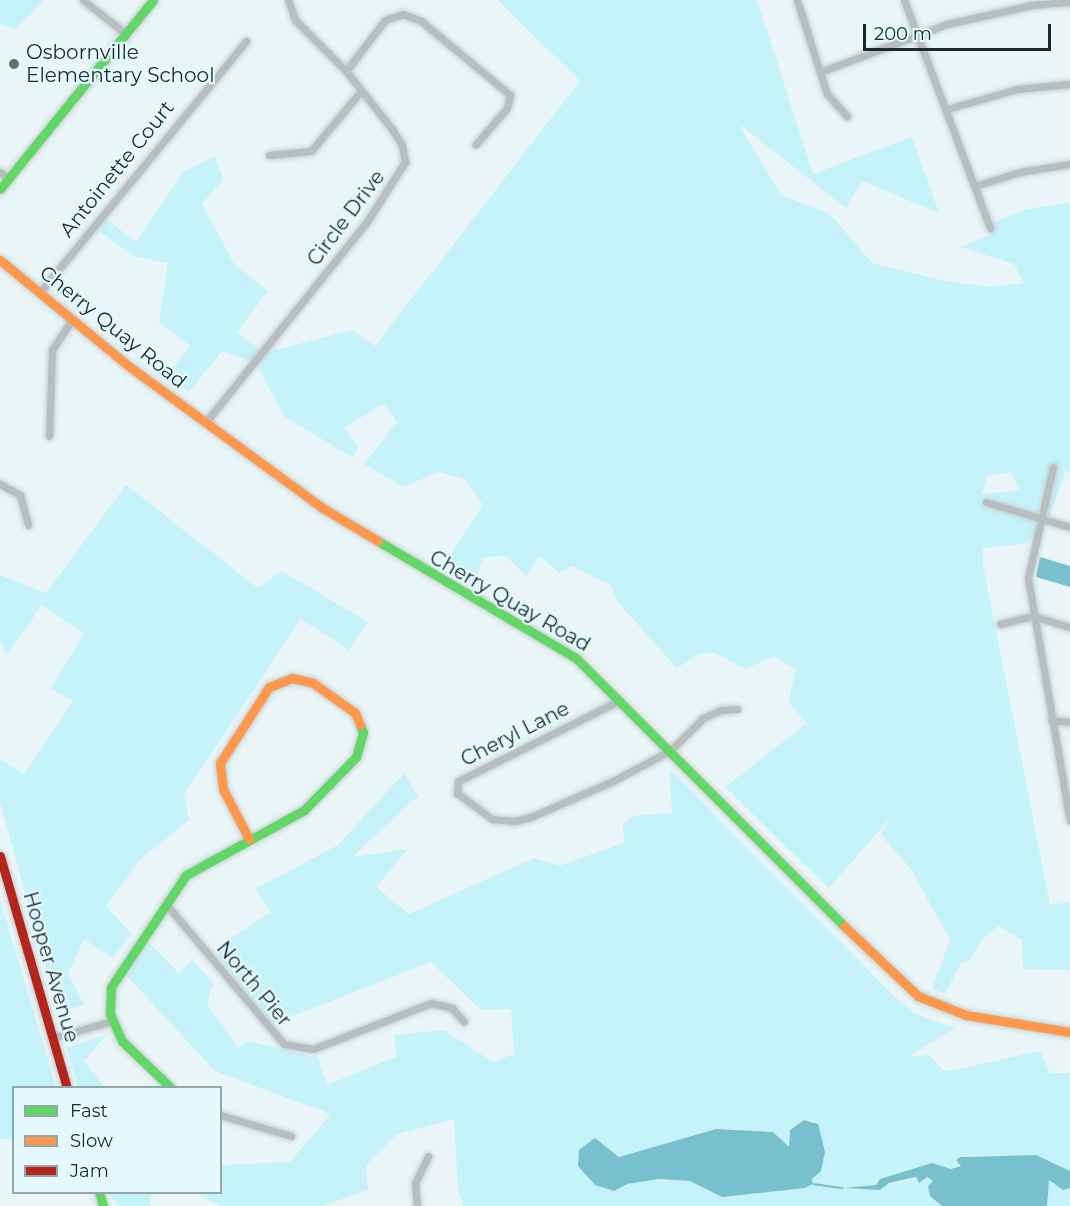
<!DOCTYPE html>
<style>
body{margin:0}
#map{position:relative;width:1070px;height:1206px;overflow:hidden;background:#e9f5f7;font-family:Montserrat,sans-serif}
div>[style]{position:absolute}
.green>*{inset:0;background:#c6f2fa}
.water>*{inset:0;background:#78c0ce}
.stream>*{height:2px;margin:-1px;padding:0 1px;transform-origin:1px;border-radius:1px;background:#78c0ce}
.roads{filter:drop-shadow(0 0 2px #c5cfd2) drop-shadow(0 0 2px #c5cfd2)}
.street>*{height:7px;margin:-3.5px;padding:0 3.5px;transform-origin:3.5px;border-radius:3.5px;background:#b7bebf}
.fast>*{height:9px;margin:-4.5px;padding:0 4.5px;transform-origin:4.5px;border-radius:4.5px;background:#63d668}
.slow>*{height:9px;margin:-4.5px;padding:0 4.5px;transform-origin:4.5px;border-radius:4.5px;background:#ff974d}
.jam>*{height:9px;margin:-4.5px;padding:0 4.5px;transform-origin:4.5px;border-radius:4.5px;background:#b3261e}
.dots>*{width:16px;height:16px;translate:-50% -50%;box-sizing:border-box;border:3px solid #e3f9fd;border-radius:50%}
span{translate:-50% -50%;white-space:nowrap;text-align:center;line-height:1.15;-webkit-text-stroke:4.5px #e3f9fd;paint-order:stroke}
.poi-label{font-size:20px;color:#1b292c}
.left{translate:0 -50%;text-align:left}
.street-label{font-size:20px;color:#1b292c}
.legend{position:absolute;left:12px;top:1086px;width:210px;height:108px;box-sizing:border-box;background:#e3f9fd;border:2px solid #93a6a9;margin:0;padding:8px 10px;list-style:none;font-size:18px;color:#1b292c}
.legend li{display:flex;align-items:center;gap:12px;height:30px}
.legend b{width:30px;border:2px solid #93a6a9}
.scale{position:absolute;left:863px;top:24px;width:188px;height:27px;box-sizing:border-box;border:3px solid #1b292c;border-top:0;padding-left:8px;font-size:18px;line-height:21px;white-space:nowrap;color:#1b292c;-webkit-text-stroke:4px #e3f9fd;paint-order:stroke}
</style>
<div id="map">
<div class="green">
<i style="clip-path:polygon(0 0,44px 0,14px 30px,0 23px)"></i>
<i style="clip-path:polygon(evenodd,498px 0,757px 0,813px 174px,912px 137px,939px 213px,862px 181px,846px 208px,738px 123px,781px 195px,829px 213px,872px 263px,945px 281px,990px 287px,1024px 283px,1014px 264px,961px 247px,993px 233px,991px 223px,1026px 209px,1070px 203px,1070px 472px,1066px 470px,1050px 516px,1027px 543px,983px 548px,983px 565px,1050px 905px,1070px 902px,1070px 970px,1023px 969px,1022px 940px,998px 926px,983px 939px,970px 960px,961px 963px,945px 993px,932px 989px,950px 940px,911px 869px,881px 835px,890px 818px,829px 888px,725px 787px,807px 723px,788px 702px,796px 670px,774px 656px,745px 669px,714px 652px,699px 654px,677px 668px,616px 600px,612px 586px,572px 566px,559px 573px,540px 556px,526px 576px,506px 556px,484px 557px,474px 581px,444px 564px,483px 505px,464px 479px,439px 472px,403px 487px,364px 464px,397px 422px,384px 403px,344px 428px,358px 446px,353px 458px,284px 416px,256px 363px,222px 351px,189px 392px,167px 375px,190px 346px,159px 323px,168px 263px,133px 256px,93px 226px,102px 216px,136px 242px,184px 171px,215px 156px,223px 179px,202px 204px,234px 264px,268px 291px,237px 332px,264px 353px,352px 330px,375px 346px,580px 81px,498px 0,1011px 472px,1020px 490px,982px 494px,987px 476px,1011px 472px)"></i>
<i style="clip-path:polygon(126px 485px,258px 588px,282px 571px,368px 622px,349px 650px,301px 619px,184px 794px,189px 820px,139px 860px,106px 906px,131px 933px,113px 958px,84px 939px,68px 973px,84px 1005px,58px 1012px,0 802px,0 759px,24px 774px,73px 701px,51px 688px,84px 634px,42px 605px,6px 656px,0 637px,0 575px,46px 593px)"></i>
<i style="clip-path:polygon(evenodd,669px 769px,895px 997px,916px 1014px,955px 1028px,908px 1057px,929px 1055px,945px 1072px,1040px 1051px,1050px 1073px,1070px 1073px,1070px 1171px,1036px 1155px,965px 1156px,960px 1157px,962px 1166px,951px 1169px,932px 1163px,876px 1185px,846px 1188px,855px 1191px,927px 1177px,933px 1181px,930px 1196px,942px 1206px,463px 1206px,458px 1188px,454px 1119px,397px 1134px,366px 1165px,368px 1190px,322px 1206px,220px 1206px,199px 1195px,220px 1192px,221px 1165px,290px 1162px,331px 1114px,215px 1071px,126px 975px,147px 941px,179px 973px,192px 960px,213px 983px,207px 1004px,238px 1048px,248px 1041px,318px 1058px,327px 1085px,396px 1057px,395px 1035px,444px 1030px,493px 1062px,514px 1054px,511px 1009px,481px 1010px,431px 962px,272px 1024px,213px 950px,271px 912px,255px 889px,338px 845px,404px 773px,418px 796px,352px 857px,408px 849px,376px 887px,409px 914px,534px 858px,559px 866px,624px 843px,623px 824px,633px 816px,672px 813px,669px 769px,804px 1120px,813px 1120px,825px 1152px,821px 1171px,812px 1179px,813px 1184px,805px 1188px,722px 1197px,690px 1181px,659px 1179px,627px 1184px,593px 1178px,579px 1166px,579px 1151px,595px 1138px,619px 1157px,716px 1129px,789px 1148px,790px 1130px,804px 1120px)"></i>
<i style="clip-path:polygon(0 900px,56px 1087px,14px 1088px,13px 1139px,0 1139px)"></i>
<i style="clip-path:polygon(107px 1034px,84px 1061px,104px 1087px,78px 1087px,67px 1048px)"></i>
<i style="clip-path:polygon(1048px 1179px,1063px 1190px,1070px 1188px,1070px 1206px,1047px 1206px)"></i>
<i style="clip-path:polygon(108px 1193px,108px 1192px,159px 1193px,151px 1195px,150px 1206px,119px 1206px)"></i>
</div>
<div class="water">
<i style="clip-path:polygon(1040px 557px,1070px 566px,1070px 587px,1036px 577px)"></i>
<i style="clip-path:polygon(804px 1120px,818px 1124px,825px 1152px,821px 1171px,812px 1179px,813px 1184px,805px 1188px,722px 1197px,690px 1181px,659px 1179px,627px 1184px,614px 1191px,595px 1185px,578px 1166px,579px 1150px,595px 1138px,619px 1157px,716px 1129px,773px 1132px,789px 1147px,790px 1130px)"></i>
<i style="clip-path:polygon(1036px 1155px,1070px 1171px,1070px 1188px,1063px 1190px,1049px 1180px,1047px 1206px,942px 1206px,930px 1196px,928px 1186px,933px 1181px,927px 1177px,919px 1183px,916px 1177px,889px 1183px,880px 1190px,843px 1188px,876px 1185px,880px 1179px,932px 1163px,951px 1169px,961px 1166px,956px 1160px,960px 1157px)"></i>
</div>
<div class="stream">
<i style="left:813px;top:1184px;width:30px;rotate:8deg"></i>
</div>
<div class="roads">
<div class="street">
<i style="left:83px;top:0;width:55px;rotate:38.3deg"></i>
<i style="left:797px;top:0;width:99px;rotate:72.3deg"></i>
<i style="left:827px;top:94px;width:30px;rotate:48deg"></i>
<i style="left:904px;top:0;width:244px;rotate:69.3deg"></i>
<i style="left:346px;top:71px;width:64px;rotate:-52.6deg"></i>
<i style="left:385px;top:20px;width:19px;rotate:-18deg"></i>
<i style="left:403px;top:14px;width:19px;rotate:21deg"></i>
<i style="left:421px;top:21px;width:116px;rotate:39.7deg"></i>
<i style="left:510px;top:95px;width:13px;rotate:103deg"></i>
<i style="left:507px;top:108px;width:48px;rotate:130.7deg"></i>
<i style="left:820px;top:72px;width:136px;rotate:-20.7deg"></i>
<i style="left:947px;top:24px;width:87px;rotate:-12.6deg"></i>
<i style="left:1032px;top:5px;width:38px;rotate:-5deg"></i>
<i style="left:947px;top:109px;width:73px;rotate:-15.9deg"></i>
<i style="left:1017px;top:89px;width:53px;rotate:-5.4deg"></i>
<i style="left:269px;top:155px;width:42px;rotate:-5.4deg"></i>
<i style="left:311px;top:151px;width:78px;rotate:-50.2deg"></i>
<i style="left:0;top:172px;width:11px;rotate:41deg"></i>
<i style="left:975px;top:186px;width:47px;rotate:-17.3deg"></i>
<i style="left:1020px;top:172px;width:51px;rotate:-9.1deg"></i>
<i style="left:40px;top:292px;width:325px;rotate:-50.6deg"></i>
<i style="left:205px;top:423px;width:257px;rotate:-51.2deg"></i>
<i style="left:366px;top:223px;width:72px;rotate:-57.4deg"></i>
<i style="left:405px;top:162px;width:17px;rotate:-100deg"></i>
<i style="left:402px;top:145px;width:19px;rotate:-122deg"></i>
<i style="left:392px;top:129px;width:74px;rotate:-128.4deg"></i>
<i style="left:346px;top:71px;width:72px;rotate:-135deg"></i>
<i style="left:295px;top:20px;width:21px;rotate:-109deg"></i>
<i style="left:49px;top:436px;width:86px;rotate:-88deg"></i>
<i style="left:52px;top:350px;width:37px;rotate:-57deg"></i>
<i style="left:1053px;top:467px;width:114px;rotate:102.7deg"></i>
<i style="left:1028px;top:578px;width:246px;rotate:80.2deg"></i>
<i style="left:0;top:484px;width:23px;rotate:29deg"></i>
<i style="left:20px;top:495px;width:31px;rotate:75deg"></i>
<i style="left:986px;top:502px;width:88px;rotate:16.6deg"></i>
<i style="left:1000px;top:624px;width:34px;rotate:-14deg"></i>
<i style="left:1033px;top:616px;width:39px;rotate:17deg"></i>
<i style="left:620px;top:700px;width:181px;rotate:153.4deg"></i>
<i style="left:458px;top:781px;width:12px;rotate:95deg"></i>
<i style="left:457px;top:793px;width:44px;rotate:36.6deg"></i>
<i style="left:492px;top:819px;width:23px;rotate:5deg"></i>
<i style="left:515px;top:821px;width:16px;rotate:-14deg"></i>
<i style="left:531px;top:817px;width:90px;rotate:-23.7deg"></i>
<i style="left:613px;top:781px;width:66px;rotate:-28.1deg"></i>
<i style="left:671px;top:750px;width:45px;rotate:-45deg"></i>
<i style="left:703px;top:718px;width:20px;rotate:-24deg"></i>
<i style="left:721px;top:710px;width:16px;rotate:-4deg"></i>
<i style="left:1051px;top:720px;width:19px;rotate:6deg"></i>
<i style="left:166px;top:904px;width:183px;rotate:49.9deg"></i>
<i style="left:284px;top:1044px;width:29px;rotate:10deg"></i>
<i style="left:313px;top:1049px;width:127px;rotate:-21.3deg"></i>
<i style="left:431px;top:1003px;width:22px;rotate:13deg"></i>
<i style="left:452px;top:1008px;width:18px;rotate:49deg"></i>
<i style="left:52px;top:1038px;width:63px;rotate:-15.6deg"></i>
<i style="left:220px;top:1115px;width:74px;rotate:16.5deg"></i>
<i style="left:417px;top:1206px;width:23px;rotate:-95deg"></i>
<i style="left:415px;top:1183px;width:30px;rotate:-64deg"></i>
</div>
<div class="fast">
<i style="left:0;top:189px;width:243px;rotate:-51deg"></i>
<i style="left:378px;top:541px;width:230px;rotate:30.6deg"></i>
<i style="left:576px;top:658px;width:379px;rotate:45deg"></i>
<i style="left:171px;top:1088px;width:68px;rotate:-136.2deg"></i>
<i style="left:122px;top:1041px;width:30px;rotate:-114deg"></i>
<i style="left:110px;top:1014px;width:27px;rotate:-88deg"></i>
<i style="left:111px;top:987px;width:135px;rotate:-56.2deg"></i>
<i style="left:186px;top:875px;width:135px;rotate:-28.8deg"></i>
<i style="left:304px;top:810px;width:74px;rotate:-45.5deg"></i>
<i style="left:356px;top:757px;width:26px;rotate:-74deg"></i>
<i style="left:363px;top:732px;width:8px;rotate:-113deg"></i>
<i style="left:99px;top:1192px;width:15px;rotate:74deg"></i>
</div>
<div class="slow">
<i style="left:0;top:260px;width:168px;rotate:39.5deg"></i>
<i style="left:130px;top:367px;width:237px;rotate:36.2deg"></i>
<i style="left:321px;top:507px;width:66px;rotate:30.8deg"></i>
<i style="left:249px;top:839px;width:56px;rotate:-117.5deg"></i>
<i style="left:223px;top:789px;width:26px;rotate:-97deg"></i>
<i style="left:220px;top:763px;width:90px;rotate:-57.2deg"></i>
<i style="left:269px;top:687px;width:25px;rotate:-21deg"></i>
<i style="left:292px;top:678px;width:22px;rotate:13deg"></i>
<i style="left:313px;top:683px;width:52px;rotate:35.5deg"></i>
<i style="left:355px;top:713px;width:13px;rotate:67deg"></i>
<i style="left:844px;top:926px;width:102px;rotate:43.4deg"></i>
<i style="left:918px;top:996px;width:52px;rotate:21.6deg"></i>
<i style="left:966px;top:1015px;width:105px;rotate:9.3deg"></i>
</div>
<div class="jam">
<i style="left:0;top:856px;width:241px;rotate:73.9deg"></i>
</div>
</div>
<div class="dots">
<i style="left:14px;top:64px;background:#637073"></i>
</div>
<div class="poi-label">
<span class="left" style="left:26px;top:64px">Osbornville<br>Elementary School</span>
</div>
<div class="street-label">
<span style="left:117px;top:169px;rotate:-51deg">Antoinette Court</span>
<span style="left:346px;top:218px;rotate:-53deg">Circle Drive</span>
<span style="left:113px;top:327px;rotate:39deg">Cherry Quay Road</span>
<span style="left:510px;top:601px;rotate:30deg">Cherry Quay Road</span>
<span style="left:515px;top:734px;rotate:-27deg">Cheryl Lane</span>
<span style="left:51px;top:967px;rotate:74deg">Hooper Avenue</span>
<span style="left:254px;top:984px;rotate:50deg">North Pier</span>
</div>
<ul class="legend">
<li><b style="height:8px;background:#63d668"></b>Fast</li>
<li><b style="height:8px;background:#ff974d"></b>Slow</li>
<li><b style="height:8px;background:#b3261e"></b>Jam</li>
</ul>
<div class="scale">200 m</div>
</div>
